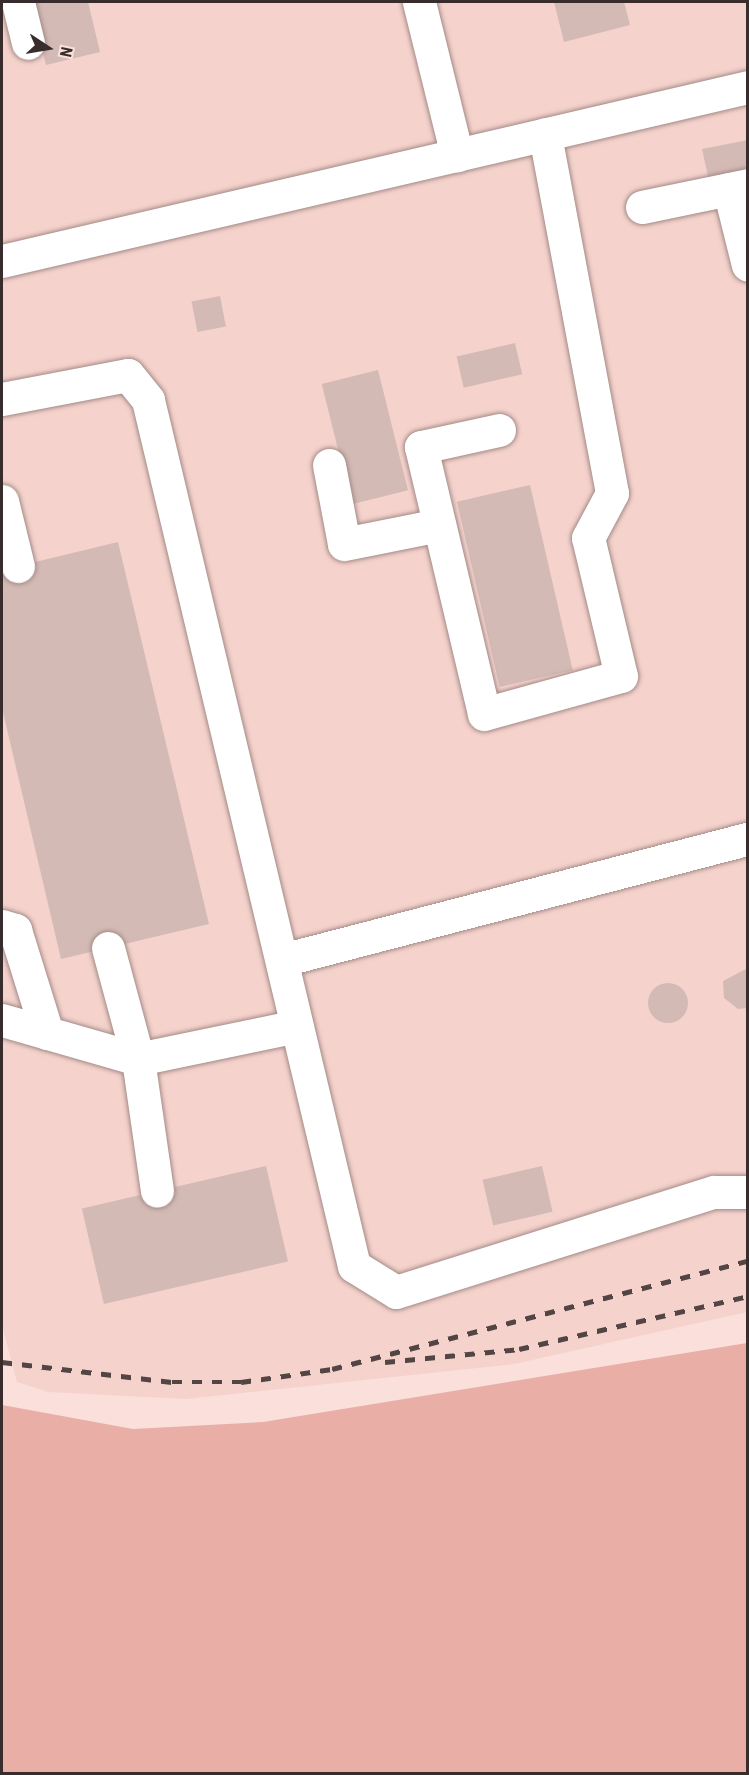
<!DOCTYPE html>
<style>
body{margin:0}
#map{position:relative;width:749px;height:1775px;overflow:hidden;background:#fadfda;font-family:"Roboto Condensed",sans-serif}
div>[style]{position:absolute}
.built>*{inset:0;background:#f5d2cc}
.green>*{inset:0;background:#e9afa6}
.building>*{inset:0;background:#d4bab5;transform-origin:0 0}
.round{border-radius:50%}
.roads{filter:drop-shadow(0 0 2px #a38a86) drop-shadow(0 0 2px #a38a86)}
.minor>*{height:33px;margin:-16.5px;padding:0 16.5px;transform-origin:16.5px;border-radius:16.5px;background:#fff}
.rail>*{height:4.5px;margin-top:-2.25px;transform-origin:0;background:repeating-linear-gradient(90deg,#524543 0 10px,transparent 0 20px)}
span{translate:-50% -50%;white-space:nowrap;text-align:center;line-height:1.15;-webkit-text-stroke:6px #fadfda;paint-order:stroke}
.frame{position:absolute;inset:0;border:3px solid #382d2c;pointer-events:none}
.north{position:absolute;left:18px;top:18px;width:60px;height:60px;-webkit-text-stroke:4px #fadfda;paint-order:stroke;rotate:102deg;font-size:16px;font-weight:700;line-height:24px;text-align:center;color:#382d2c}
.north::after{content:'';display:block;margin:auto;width:21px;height:27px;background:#382d2c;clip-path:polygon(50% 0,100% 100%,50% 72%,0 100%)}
</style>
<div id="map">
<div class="built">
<i style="clip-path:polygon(2px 2px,747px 2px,747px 1312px,514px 1364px,186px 1399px,48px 1392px,17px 1382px,2px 1325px)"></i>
</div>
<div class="green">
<i style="clip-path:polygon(747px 1343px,747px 1773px,2px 1773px,2px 1405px,133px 1429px,263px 1422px)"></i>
</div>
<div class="building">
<i style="clip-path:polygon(31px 2px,88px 2px,100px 52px,46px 65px)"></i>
<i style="clip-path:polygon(554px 2px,624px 2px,630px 25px,564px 42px)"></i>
<i style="clip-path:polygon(748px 140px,748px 173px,709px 181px,702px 149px)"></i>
<i style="left:220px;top:296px;width:31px;height:29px;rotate:79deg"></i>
<i style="left:515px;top:343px;width:32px;height:60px;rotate:77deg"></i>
<i style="left:378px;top:370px;width:124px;height:58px;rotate:76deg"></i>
<i style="left:530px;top:485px;width:190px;height:75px;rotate:77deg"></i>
<i style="clip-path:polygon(118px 542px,209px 924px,61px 959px,2px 708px,2px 570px)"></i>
<i style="clip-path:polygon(746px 969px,748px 1008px,738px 1009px,724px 998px,723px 981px)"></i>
<i class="round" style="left:648px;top:983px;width:40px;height:40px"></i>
<i style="left:266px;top:1166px;width:98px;height:189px;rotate:77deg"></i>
<i style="left:542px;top:1166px;width:47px;height:61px;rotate:77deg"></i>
</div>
<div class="roads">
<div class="minor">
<i style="left:18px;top:2px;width:42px;rotate:76.3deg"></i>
<i style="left:419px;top:2px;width:158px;rotate:76.1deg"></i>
<i style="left:729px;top:189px;width:78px;rotate:76deg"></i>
<i style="left:642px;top:207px;width:108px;rotate:-11.7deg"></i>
<i style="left:2px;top:261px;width:766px;rotate:-13.13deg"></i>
<i style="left:2px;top:399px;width:128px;rotate:-10.8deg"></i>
<i style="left:128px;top:375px;width:32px;rotate:51deg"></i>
<i style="left:148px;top:400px;width:890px;rotate:76.62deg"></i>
<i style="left:354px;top:1266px;width:49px;rotate:31.8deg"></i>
<i style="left:396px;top:1292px;width:333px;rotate:-17.5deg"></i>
<i style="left:714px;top:1192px;width:34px"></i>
<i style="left:499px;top:430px;width:80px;rotate:167.7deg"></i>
<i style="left:421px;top:447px;width:274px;rotate:76.7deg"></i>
<i style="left:484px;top:714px;width:142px;rotate:-15.5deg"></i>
<i style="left:621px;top:676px;width:142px;rotate:-103.4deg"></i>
<i style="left:588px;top:538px;width:51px;rotate:-61.9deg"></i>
<i style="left:612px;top:493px;width:365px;rotate:-100.6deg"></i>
<i style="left:329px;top:465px;width:80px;rotate:79.2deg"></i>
<i style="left:344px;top:544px;width:97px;rotate:-11.3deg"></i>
<i style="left:2px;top:501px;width:67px;rotate:76.2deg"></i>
<i style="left:2px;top:926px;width:14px;rotate:17deg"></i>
<i style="left:15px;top:930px;width:108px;rotate:72.7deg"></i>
<i style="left:108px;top:948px;width:115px;rotate:74.9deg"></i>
<i style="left:138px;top:1059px;width:162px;rotate:-11.7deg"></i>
<i style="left:282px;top:960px;width:481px;rotate:-14.6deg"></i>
<i style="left:2px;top:1020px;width:141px;rotate:16deg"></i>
<i style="left:138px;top:1059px;width:133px;rotate:81.8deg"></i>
</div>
</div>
<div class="rail">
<i style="left:2px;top:1362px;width:171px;rotate:6.7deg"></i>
<i style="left:172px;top:1382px;width:69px"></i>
<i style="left:241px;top:1382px;width:92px;rotate:-8.1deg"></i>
<i style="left:332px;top:1369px;width:430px;rotate:-14.6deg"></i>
<i style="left:385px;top:1362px;width:135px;rotate:-5.5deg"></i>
<i style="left:519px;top:1349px;width:235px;rotate:-13deg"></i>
</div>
<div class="frame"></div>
<div class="north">N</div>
</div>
